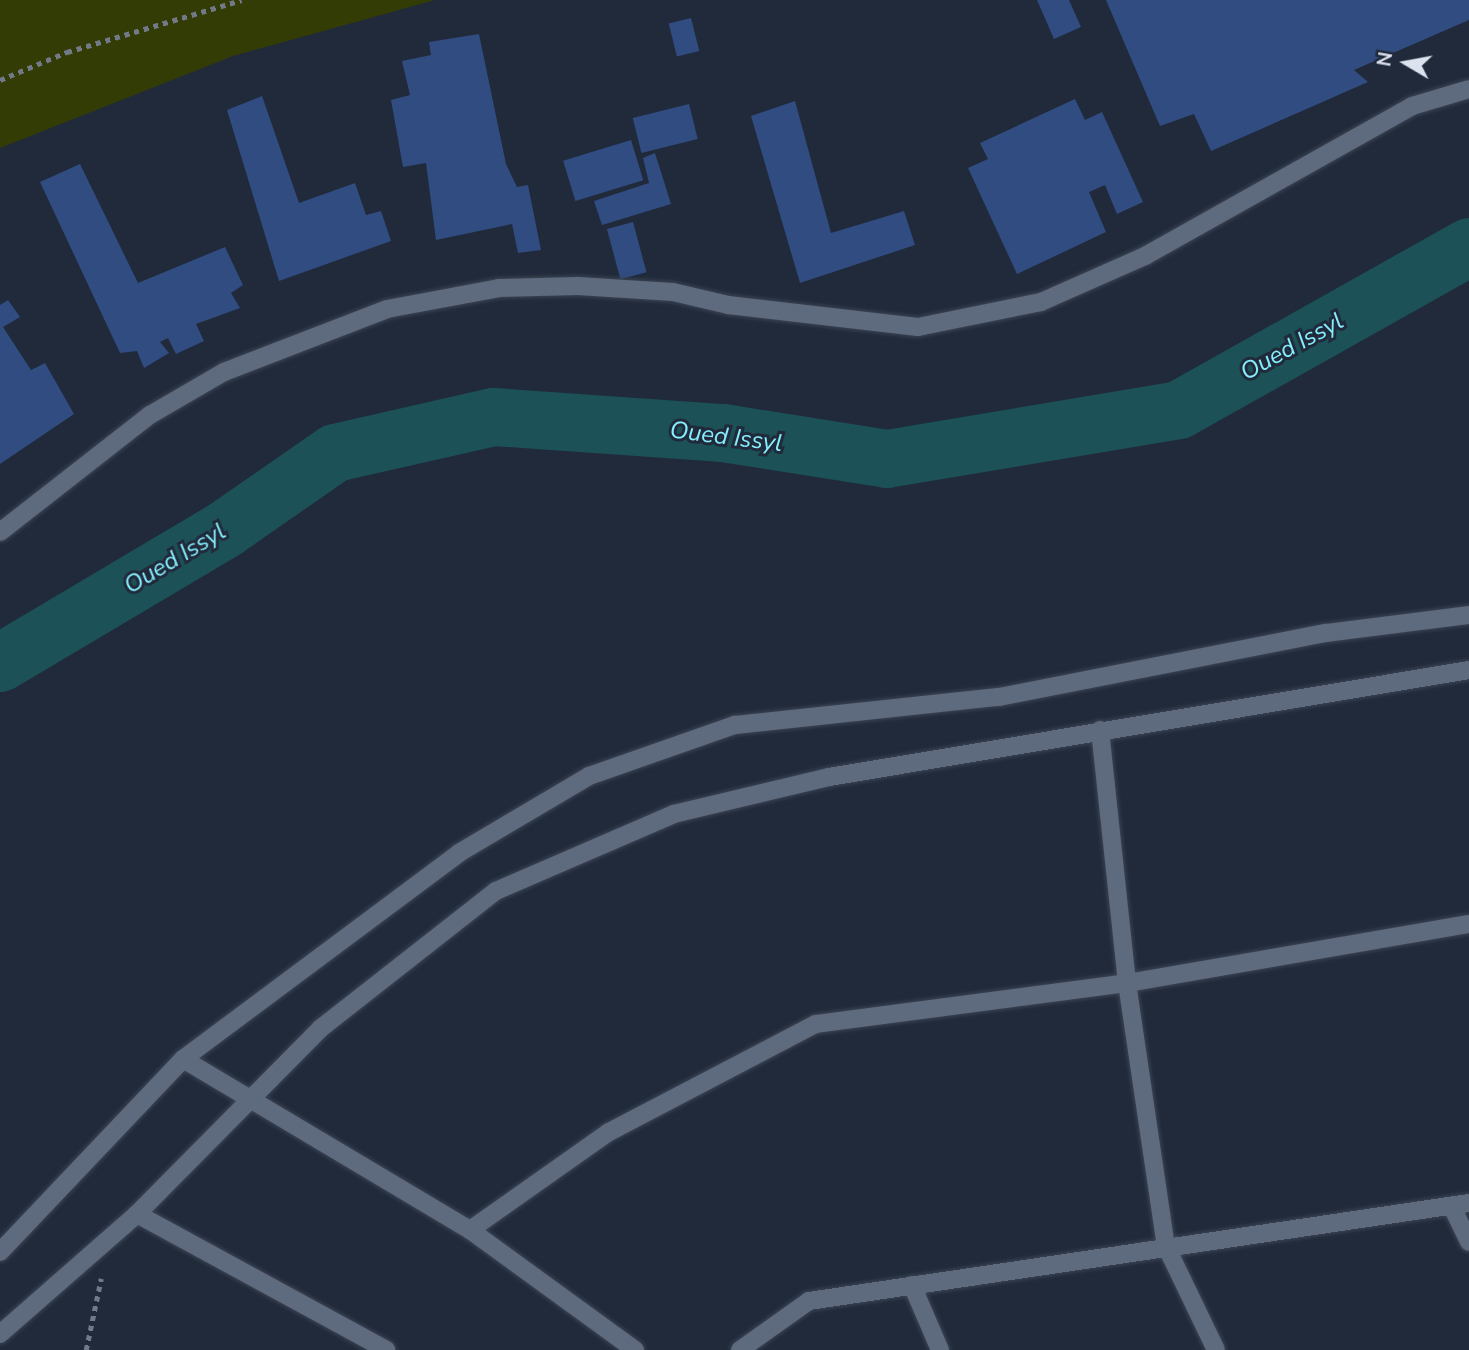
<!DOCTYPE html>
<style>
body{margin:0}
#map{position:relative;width:1469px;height:1350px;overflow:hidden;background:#202a3b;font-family:"Nunito Sans",sans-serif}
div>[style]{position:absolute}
.green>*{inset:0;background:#343c05}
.river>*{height:58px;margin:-29px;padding:0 29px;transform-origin:29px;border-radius:29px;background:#1b5157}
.building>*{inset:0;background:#304c80;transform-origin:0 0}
.path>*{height:4.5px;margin-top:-2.25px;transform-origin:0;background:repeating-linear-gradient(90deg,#727a89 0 5px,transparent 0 10px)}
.roads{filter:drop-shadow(0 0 2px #3c4453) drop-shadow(0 0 2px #3c4453)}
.minor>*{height:18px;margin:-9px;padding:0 9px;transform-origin:9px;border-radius:9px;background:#5e6a7e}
span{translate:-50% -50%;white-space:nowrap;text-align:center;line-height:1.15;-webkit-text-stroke:6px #202a3b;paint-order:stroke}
.water-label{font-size:24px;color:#85eefc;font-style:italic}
.north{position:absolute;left:1371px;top:28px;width:70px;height:70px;-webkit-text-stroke:5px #202a3b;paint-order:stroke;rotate:280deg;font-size:19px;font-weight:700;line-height:28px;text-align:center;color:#dce2ee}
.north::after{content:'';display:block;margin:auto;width:24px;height:32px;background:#dce2ee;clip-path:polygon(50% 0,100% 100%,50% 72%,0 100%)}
</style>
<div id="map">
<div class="green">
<i style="clip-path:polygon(0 0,435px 0,233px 56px,0 148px)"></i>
</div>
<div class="river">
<i style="left:0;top:663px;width:264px;rotate:-30.7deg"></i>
<i style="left:227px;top:528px;width:131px;rotate:-34.8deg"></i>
<i style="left:335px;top:453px;width:162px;rotate:-12.8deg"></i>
<i style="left:493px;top:417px;width:231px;rotate:4deg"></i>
<i style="left:723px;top:433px;width:166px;rotate:9deg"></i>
<i style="left:887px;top:459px;width:296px;rotate:-9.5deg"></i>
<i style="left:1179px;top:410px;width:333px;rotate:-29.3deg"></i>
</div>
<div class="building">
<i style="clip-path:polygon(1037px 0,1069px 0,1081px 27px,1054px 39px)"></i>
<i style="clip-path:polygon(1106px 0,1469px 0,1469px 20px,1354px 70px,1368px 82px,1211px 151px,1194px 114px,1160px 126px)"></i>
<i style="left:691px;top:18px;width:34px;height:23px;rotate:76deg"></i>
<i style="clip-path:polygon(479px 34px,506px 164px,517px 187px,528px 185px,541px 250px,518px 253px,512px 224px,436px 240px,426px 163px,403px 167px,391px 100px,410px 95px,402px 61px,431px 55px,429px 42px)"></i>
<i style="clip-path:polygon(262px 96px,299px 203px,355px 183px,366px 215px,381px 211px,391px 241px,279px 281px,227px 110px)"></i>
<i style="clip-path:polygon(1075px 99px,1085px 120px,1102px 112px,1143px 202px,1117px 214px,1105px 185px,1089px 192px,1106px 232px,1017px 274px,968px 168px,988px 159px,980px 143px)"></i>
<i style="clip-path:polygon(795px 101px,831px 233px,904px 211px,915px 245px,800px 283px,751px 116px)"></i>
<i style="left:689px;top:104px;width:36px;height:58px;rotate:76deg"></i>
<i style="left:631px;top:140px;width:42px;height:71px;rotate:73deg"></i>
<i style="clip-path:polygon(655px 153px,671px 204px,602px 225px,594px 201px,649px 183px,643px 158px)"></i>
<i style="clip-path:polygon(80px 164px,138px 283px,225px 247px,243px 285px,231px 293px,240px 308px,196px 324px,204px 341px,176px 354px,168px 338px,160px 342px,169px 353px,144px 368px,137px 351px,120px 353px,40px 182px)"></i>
<i style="left:633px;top:222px;width:52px;height:27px;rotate:75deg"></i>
<i style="clip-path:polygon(8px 300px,20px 317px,3px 327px,31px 370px,45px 363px,74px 414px,0 464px,0 305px)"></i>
</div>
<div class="path">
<i style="left:0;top:80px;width:73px;rotate:-22.7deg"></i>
<i style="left:67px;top:52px;width:182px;rotate:-16.6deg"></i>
<i style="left:86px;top:1350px;width:73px;rotate:-78.1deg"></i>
</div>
<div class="roads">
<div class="minor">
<i style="left:0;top:532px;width:190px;rotate:-38deg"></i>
<i style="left:150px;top:415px;width:86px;rotate:-30.2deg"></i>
<i style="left:224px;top:372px;width:175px;rotate:-21.1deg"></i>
<i style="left:387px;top:309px;width:114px;rotate:-10.6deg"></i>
<i style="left:499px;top:288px;width:79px;rotate:-1.5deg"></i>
<i style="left:578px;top:286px;width:95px;rotate:3.6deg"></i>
<i style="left:673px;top:292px;width:57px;rotate:13.3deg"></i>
<i style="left:728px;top:305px;width:191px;rotate:6.6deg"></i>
<i style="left:918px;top:327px;width:126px;rotate:-11.5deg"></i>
<i style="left:1041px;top:302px;width:114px;rotate:-23.9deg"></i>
<i style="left:1145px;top:256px;width:306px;rotate:-29.3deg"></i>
<i style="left:1412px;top:106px;width:59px;rotate:-16.6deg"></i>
<i style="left:1100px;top:730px;width:254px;rotate:83.9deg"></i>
<i style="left:1127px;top:983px;width:266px;rotate:81.6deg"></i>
<i style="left:1166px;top:1246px;width:115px;rotate:64.3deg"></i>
<i style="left:183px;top:1059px;width:334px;rotate:30.8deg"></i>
<i style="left:470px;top:1230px;width:204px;rotate:36deg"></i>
<i style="left:1452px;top:1207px;width:39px;rotate:64deg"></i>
<i style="left:137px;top:1214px;width:284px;rotate:28.6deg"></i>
<i style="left:470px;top:1230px;width:170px;rotate:-35.2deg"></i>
<i style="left:609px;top:1132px;width:233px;rotate:-27.6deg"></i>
<i style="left:816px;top:1024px;width:314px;rotate:-7.5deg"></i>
<i style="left:1127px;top:983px;width:347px;rotate:-9.8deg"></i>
<i style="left:0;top:1252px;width:266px;rotate:-46.5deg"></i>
<i style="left:183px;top:1059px;width:344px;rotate:-36.7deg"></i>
<i style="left:459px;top:853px;width:151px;rotate:-30.6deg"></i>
<i style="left:589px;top:776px;width:155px;rotate:-19.3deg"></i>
<i style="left:735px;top:725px;width:265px;rotate:-6.1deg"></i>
<i style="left:999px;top:697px;width:333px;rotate:-11.1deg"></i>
<i style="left:1326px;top:633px;width:144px;rotate:-7.2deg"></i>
<i style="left:912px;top:1285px;width:71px;rotate:66.7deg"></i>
<i style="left:0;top:1334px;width:182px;rotate:-41.2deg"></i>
<i style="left:137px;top:1214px;width:262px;rotate:-45.3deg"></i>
<i style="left:321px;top:1028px;width:222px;rotate:-38.1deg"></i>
<i style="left:496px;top:891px;width:194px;rotate:-23.4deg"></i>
<i style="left:674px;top:814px;width:159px;rotate:-13.4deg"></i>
<i style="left:829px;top:777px;width:649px;rotate:-9.49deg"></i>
<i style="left:740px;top:1350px;width:85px;rotate:-35.4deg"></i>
<i style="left:809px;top:1301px;width:667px;rotate:-8.45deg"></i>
</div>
</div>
<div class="water-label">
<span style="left:1292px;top:347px;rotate:-29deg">Oued Issyl</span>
<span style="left:726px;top:437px;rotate:7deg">Oued Issyl</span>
<span style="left:175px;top:559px;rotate:-31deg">Oued Issyl</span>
</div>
<div class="north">N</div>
</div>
